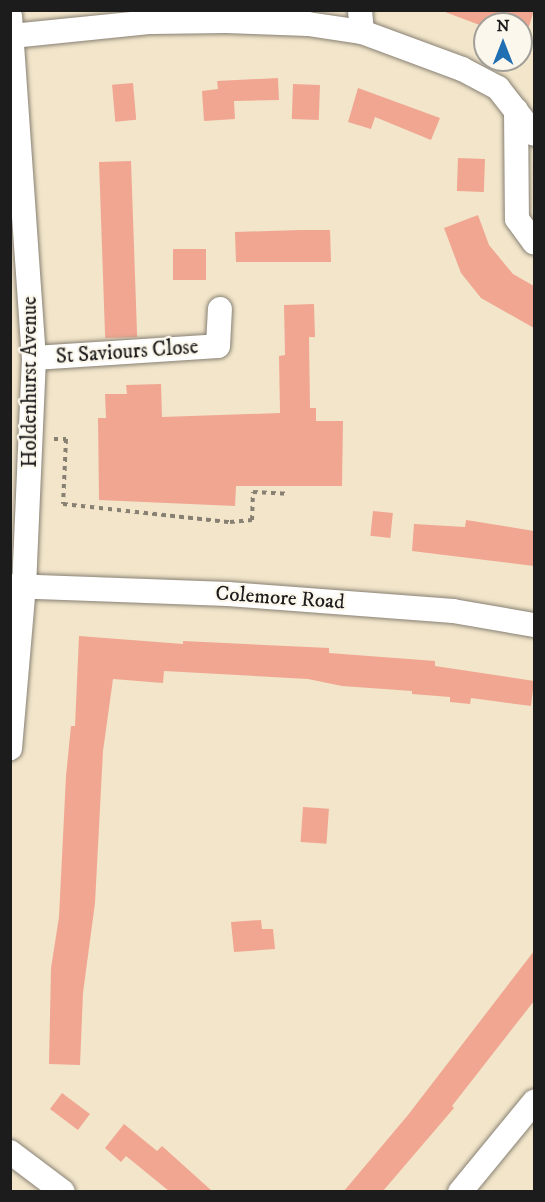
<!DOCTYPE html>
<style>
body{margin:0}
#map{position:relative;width:545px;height:1202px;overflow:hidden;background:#f2e5ca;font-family:"IM FELL DW Pica",serif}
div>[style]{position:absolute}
.building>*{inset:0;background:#f0a691;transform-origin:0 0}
.path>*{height:4px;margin-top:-2px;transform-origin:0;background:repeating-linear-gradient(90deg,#878073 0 4.5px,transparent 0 9px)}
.roads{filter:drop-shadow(0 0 2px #878073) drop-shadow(0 0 2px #878073)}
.street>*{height:24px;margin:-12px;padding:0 12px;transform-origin:12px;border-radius:12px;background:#fff}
span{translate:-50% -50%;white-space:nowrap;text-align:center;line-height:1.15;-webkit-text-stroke:4.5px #fbf7ec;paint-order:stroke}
.street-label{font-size:21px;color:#1c1c1c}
.frame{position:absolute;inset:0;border:12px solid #1c1c1c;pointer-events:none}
.north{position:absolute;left:473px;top:12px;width:60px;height:60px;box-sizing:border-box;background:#fbf7ec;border:2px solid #a29f99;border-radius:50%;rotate:0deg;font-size:16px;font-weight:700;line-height:24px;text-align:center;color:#1c1c1c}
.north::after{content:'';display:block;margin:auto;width:21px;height:27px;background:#1f6fb2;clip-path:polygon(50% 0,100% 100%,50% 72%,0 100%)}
</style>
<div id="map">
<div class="building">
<i style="clip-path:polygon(534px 10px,524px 43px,521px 24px,485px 24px,485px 27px,445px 12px)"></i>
<i style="clip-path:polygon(278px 78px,279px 100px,234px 101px,235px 119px,204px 121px,202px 91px,218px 89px,217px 81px)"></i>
<i style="left:133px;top:83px;width:37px;height:21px;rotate:85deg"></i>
<i style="left:293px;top:84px;width:27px;height:35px;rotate:2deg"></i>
<i style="clip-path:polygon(358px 88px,440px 118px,431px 140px,375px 117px,371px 129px,348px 122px)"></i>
<i style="left:458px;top:158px;width:27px;height:33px;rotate:2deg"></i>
<i style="left:131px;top:161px;width:176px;height:32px;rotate:88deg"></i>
<i style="clip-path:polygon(478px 215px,489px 245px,513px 274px,534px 286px,534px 328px,481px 298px,461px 273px,444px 228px)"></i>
<i style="clip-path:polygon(300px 230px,330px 230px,331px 262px,236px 262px,235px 232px)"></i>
<i style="left:173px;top:249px;width:33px;height:31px"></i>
<i style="clip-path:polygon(314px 304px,315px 337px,309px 337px,310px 408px,316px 408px,316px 421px,343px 421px,342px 486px,236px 486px,235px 506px,99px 500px,98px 418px,106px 418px,105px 394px,127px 394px,126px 385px,161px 384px,162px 417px,280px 413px,279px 356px,285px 355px,284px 305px)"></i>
<i style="left:373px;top:511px;width:20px;height:25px;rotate:6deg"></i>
<i style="clip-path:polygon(466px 520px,534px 531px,534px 566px,412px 551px,414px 524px,465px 527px)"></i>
<i style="clip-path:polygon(79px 636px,183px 644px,183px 641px,329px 648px,329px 653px,435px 661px,435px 666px,534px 681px,531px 706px,471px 698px,470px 704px,450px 702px,450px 697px,412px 694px,412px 691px,342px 686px,308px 679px,164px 671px,163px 683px,113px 679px,103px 751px,95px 903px,83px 993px,80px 1065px,49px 1064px,51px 968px,59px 917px,66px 776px,71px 726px,75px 726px)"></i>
<i style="left:303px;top:807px;width:26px;height:35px;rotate:4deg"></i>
<i style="clip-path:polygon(261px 920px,262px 929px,273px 929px,275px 949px,234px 952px,231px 922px)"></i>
<i style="clip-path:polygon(534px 951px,534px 1001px,452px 1106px,454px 1108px,383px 1191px,344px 1191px,408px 1115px)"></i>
<i style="left:62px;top:1093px;width:35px;height:20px;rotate:37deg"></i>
<i style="clip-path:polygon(124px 1124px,157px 1151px,162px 1146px,212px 1191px,169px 1191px,126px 1156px,121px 1162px,105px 1148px)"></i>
</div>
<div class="path">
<i style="left:54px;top:439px;width:12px"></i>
<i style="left:66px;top:439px;width:65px;rotate:92.6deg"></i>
<i style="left:63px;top:504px;width:168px;rotate:6.2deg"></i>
<i style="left:230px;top:522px;width:22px;rotate:-5deg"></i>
<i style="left:252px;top:520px;width:28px;rotate:-88deg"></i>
<i style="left:253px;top:492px;width:34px;rotate:3deg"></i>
</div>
<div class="roads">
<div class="street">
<i style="left:360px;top:10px;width:22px;rotate:85deg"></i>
<i style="left:10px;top:16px;width:343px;rotate:86deg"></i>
<i style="left:34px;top:358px;width:227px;rotate:92.5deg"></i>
<i style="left:24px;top:585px;width:164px;rotate:94.9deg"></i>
<i style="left:12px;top:36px;width:140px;rotate:-5.8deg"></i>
<i style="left:151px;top:22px;width:75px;rotate:-0.8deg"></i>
<i style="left:226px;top:21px;width:82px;rotate:2.1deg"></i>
<i style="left:308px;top:24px;width:55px;rotate:8.4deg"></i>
<i style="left:362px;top:32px;width:107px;rotate:20.3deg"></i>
<i style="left:462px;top:69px;width:41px;rotate:27.8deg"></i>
<i style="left:498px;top:88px;width:58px;rotate:52deg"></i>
<i style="left:516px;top:110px;width:109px;rotate:89.5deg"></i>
<i style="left:517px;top:219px;width:29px;rotate:54deg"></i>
<i style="left:34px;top:358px;width:184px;rotate:-3.7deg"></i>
<i style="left:218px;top:346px;width:37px;rotate:-87deg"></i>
<i style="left:10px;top:586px;width:218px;rotate:2.1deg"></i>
<i style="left:228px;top:594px;width:226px;rotate:4.3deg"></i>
<i style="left:453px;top:611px;width:82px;rotate:9.8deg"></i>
<i style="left:10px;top:1152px;width:66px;rotate:37deg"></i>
<i style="left:460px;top:1192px;width:117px;rotate:-50.6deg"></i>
</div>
</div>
<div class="street-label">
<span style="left:127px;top:352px;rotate:-4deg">St Saviours Close</span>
<span style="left:30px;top:382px;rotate:-90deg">Holdenhurst Avenue</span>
<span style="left:280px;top:598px;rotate:4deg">Colemore Road</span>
</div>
<div class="frame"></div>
<div class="north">N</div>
</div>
